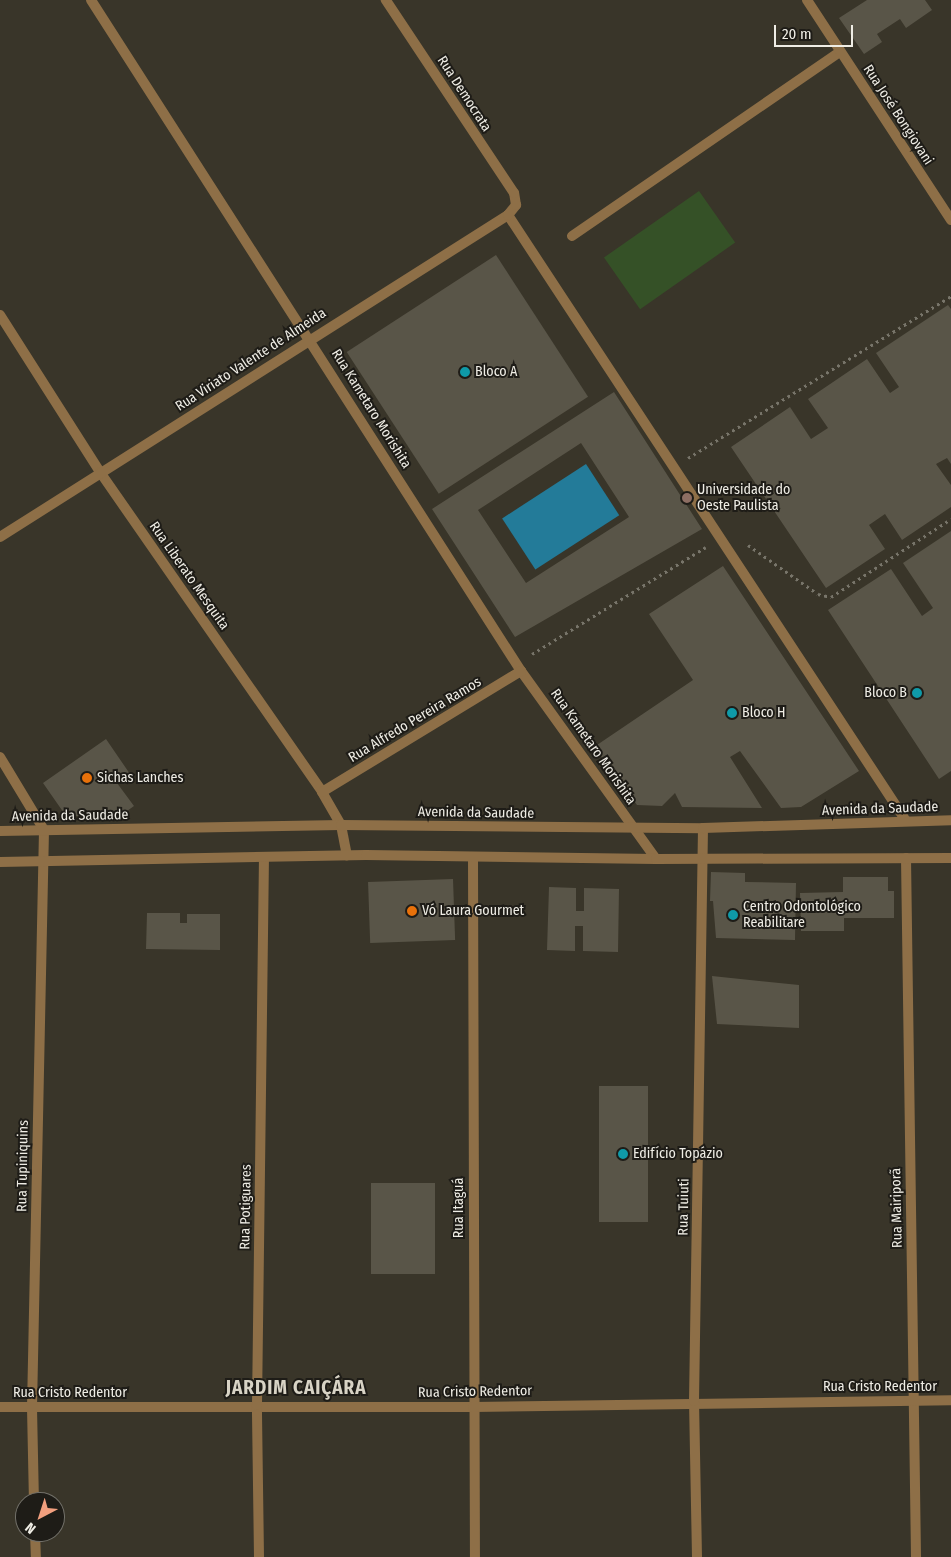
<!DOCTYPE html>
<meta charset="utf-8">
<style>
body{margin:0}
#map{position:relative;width:951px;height:1557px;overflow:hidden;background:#393529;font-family:"Fira Sans Condensed",sans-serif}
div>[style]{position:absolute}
.green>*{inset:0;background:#355127;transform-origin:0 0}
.water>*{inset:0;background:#237b99;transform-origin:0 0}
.building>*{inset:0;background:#595548;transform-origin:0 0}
.path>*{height:3px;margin-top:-1.5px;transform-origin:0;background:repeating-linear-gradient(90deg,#78756a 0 2.5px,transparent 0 6.5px)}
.service>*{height:10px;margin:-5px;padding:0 5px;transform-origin:5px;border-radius:5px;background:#8e6f47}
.pedestrian>*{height:10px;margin:-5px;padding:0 5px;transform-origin:5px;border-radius:5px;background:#8e6f47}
.minor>*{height:10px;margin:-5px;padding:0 5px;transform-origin:5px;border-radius:5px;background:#8e6f47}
.tertiary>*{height:10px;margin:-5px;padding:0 5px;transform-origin:5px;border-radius:5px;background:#8e6f47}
.dots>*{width:14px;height:14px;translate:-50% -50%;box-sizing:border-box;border:2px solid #1e1c17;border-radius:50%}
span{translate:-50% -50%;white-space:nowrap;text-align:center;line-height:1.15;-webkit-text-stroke:4px #1e1c17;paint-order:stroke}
.street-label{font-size:14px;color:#efede5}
.poi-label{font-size:14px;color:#efede5}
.left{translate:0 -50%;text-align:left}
.right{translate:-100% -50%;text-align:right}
.district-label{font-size:19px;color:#d8d3c5;font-weight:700;letter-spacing:1px}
.north{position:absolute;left:15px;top:1492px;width:50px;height:50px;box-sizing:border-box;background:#1e1c17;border:1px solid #727069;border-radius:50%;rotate:220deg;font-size:14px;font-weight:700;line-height:20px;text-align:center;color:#efede5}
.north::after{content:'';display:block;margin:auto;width:18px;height:22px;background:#f2a07f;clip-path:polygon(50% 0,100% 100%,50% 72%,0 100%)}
.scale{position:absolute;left:774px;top:25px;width:79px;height:22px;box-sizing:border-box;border:2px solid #efede5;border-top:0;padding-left:6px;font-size:15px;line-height:18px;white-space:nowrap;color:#efede5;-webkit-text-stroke:4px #1e1c17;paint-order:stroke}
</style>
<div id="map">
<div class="green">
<i style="left:699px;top:191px;width:63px;height:116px;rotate:55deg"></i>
</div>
<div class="water">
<i style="left:586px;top:464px;width:61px;height:100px;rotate:57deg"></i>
</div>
<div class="building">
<i style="clip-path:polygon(867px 0,925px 0,932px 10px,906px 28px,900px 19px,877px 34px,882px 42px,864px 54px,839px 18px)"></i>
<i style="left:496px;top:255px;width:169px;height:178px;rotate:57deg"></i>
<i style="clip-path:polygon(948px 305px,951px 309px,951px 464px,947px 458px,936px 464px,951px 485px,951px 507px,902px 540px,885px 514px,869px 525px,885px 549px,826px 588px,731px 447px,790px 407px,811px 439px,828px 428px,808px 399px,867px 359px,890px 393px,899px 387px,876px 353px)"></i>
<i style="clip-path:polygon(evenodd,614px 392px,702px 529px,515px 637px,432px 509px,614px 392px,581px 443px,629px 517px,526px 583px,478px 510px,581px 443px)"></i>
<i style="clip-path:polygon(951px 531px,951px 771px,939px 779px,828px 610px,891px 569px,922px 616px,933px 608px,903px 563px)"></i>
<i style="clip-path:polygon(723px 566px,859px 771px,801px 807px,781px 808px,740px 751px,730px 757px,762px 808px,682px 807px,675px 793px,662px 806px,637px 805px,594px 747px,693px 680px,649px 614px)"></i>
<i style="clip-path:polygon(106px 739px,130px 774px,117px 783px,134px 806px,120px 816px,66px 816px,43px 783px)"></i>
<i style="clip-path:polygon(711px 872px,745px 873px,745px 882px,796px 883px,795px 940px,716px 938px,713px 901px,710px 901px)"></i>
<i style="clip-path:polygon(843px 877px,888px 877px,888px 891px,894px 891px,894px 918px,844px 918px,844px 931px,801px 931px,800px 893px,843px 892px)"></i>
<i style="left:453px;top:879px;width:61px;height:85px;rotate:88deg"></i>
<i style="clip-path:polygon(549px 887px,576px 888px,576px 911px,584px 911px,584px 888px,619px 889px,618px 952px,583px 951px,583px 926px,575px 926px,575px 951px,547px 950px)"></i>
<i style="clip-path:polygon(147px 913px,180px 913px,180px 923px,187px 923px,187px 914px,220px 914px,220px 950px,146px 949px)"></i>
<i style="clip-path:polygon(712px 976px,799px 985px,799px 1028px,717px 1024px)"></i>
<i style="left:599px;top:1086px;width:49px;height:136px"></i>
<i style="left:371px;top:1183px;width:64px;height:91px"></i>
</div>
<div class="path">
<i style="left:688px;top:458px;width:309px;rotate:-31.6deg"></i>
<i style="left:748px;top:545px;width:85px;rotate:35deg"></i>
<i style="left:818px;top:594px;width:13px;rotate:13deg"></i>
<i style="left:831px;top:597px;width:143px;rotate:-33deg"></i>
<i style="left:532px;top:654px;width:204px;rotate:-31.6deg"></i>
</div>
<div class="service">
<i style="left:572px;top:236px;width:325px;rotate:-34.5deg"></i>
</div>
<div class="pedestrian">
<i style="left:508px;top:215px;width:725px;rotate:56.7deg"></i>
</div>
<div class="minor">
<i style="left:91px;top:0;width:797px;rotate:57.35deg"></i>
<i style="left:521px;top:671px;width:231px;rotate:54.3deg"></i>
<i style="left:0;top:315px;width:186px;rotate:57.5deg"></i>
<i style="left:100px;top:472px;width:389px;rotate:55.2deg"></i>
<i style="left:322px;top:792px;width:38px;rotate:60deg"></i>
<i style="left:341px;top:825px;width:31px;rotate:79deg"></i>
<i style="left:0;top:537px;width:601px;rotate:-32.37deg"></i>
<i style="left:508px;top:215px;width:13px;rotate:-51deg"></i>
<i style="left:516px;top:205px;width:12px;rotate:-99deg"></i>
<i style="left:514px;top:193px;width:232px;rotate:-123.6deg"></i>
<i style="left:0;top:757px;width:85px;rotate:58.9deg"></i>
<i style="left:44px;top:830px;width:578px;rotate:91.19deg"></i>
<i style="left:32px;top:1408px;width:94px;rotate:88.8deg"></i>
<i style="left:322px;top:792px;width:233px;rotate:-31.3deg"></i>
<i style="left:473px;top:858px;width:699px;rotate:89.84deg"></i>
<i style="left:906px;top:858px;width:699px;rotate:89.18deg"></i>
<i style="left:0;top:1407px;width:473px"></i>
<i style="left:473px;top:1407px;width:478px;rotate:-0.8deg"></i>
<i style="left:35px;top:1532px;width:25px;rotate:88deg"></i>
<i style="left:259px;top:1557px;width:152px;rotate:-90.8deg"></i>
<i style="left:257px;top:1405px;width:548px;rotate:-89.27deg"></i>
<i style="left:697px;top:1557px;width:156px;rotate:-91.1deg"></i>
<i style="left:694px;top:1401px;width:573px;rotate:-89.1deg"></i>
</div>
<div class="tertiary">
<i style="left:807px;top:0;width:263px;rotate:56.8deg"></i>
<i style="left:0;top:831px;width:341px;rotate:-1deg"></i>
<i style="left:341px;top:825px;width:362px;rotate:0.5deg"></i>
<i style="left:703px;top:828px;width:248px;rotate:-1.8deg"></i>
<i style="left:0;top:862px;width:366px;rotate:-1.1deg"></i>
<i style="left:366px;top:855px;width:290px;rotate:0.8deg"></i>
<i style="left:656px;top:859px;width:295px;rotate:-0.2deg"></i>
</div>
<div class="dots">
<i style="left:465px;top:372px;background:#0f9aa8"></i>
<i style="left:687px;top:498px;background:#8d6e63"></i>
<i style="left:917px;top:693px;background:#0f9aa8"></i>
<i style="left:732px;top:713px;background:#0f9aa8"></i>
<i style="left:87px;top:778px;background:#e8710a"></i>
<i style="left:412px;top:911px;background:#e8710a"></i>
<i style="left:733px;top:915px;background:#0f9aa8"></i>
<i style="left:623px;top:1154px;background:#0f9aa8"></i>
</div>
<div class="street-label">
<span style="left:464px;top:94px;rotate:57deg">Rua Democrata</span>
<span style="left:898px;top:115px;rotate:57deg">Rua José Bongiovani</span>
<span style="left:251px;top:360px;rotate:-33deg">Rua Viriato Valente de Almeida</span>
<span style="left:371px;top:409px;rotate:58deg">Rua Kametaro Morishita</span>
<span style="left:189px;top:576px;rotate:55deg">Rua Liberato Mesquita</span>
<span style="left:415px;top:720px;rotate:-31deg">Rua Alfredo Pereira Ramos</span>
<span style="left:593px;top:747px;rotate:55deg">Rua Kametaro Morishita</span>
<span style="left:880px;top:809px;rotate:-2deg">Avenida da Saudade</span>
<span style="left:476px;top:813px;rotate:1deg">Avenida da Saudade</span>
<span style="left:70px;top:816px;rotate:-1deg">Avenida da Saudade</span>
<span style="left:23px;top:1166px;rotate:-89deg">Rua Tupiniquins</span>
<span style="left:246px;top:1207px;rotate:-89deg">Rua Potiguares</span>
<span style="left:684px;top:1207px;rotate:-89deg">Rua Tuiuti</span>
<span style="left:459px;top:1208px;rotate:-90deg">Rua Itaguá</span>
<span style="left:897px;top:1208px;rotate:-91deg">Rua Mairiporã</span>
<span style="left:880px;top:1387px">Rua Cristo Redentor</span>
<span style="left:475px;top:1392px;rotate:-1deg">Rua Cristo Redentor</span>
<span style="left:70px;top:1393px">Rua Cristo Redentor</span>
</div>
<div class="poi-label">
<span class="left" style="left:475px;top:372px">Bloco A</span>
<span class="left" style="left:697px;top:498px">Universidade do<br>Oeste Paulista</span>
<span class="right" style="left:907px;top:693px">Bloco B</span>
<span class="left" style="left:742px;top:713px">Bloco H</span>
<span class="left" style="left:97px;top:778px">Sichas Lanches</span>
<span class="left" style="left:743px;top:915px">Centro Odontológico<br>Reabilitare</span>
<span class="left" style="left:422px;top:911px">Vó Laura Gourmet</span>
<span class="left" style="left:633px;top:1154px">Edifício Topázio</span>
</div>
<div class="district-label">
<span style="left:296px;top:1388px">JARDIM CAIÇÁRA</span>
</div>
<div class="north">N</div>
<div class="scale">20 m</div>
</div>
